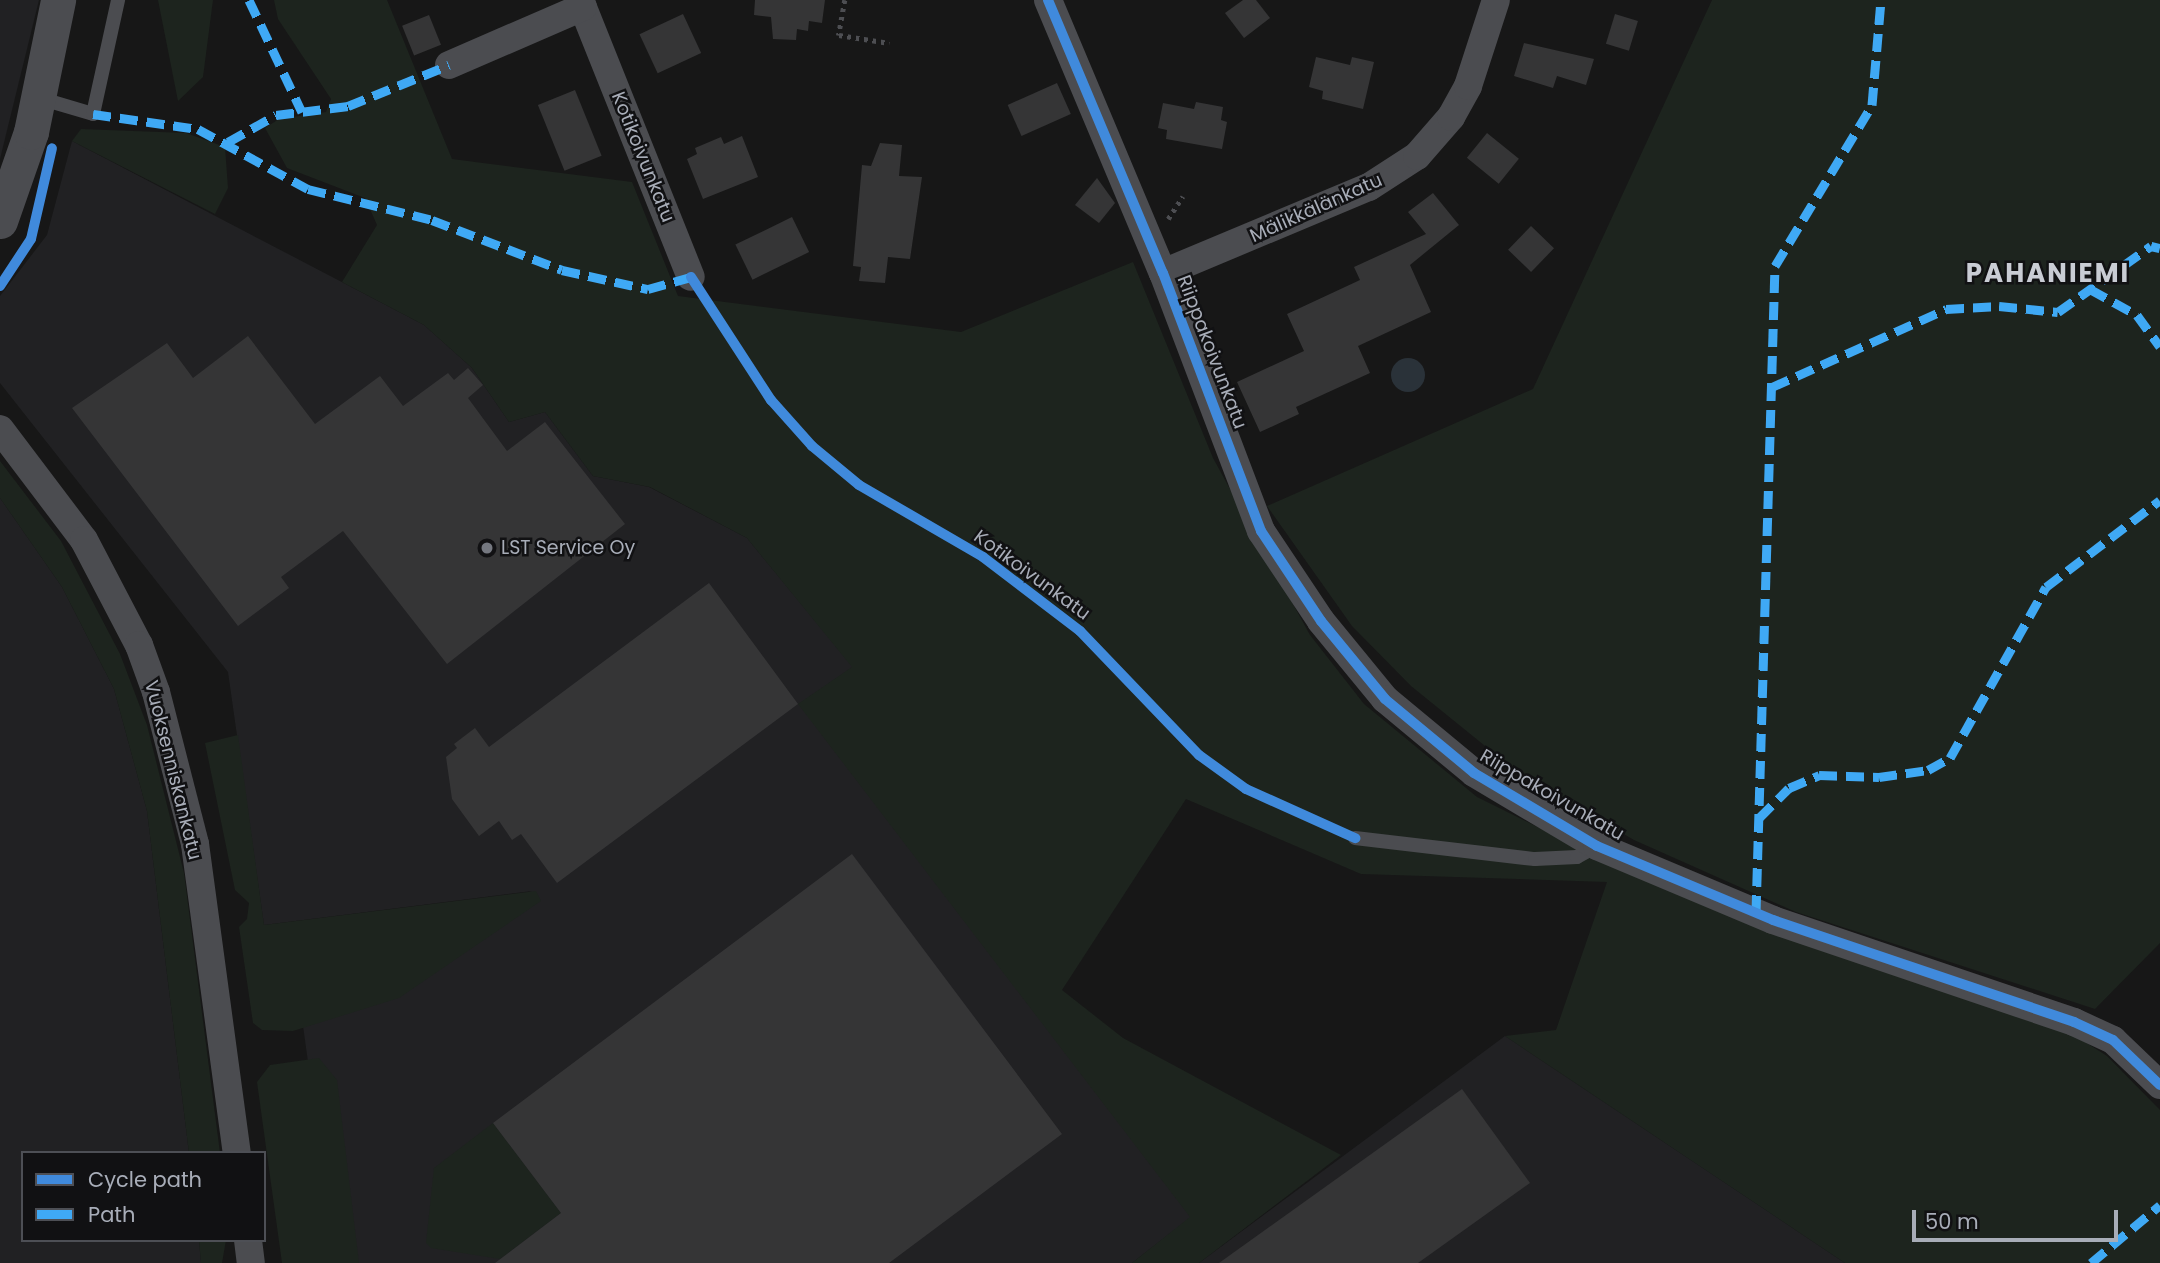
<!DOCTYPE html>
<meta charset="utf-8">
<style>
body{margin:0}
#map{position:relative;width:2160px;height:1263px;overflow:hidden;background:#171717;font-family:Poppins,sans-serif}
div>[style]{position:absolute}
.built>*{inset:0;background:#212123}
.green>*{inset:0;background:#1d241e}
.water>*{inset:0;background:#2a3239}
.round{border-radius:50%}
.building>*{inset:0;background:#353536;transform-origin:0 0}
.path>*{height:4.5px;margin-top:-2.25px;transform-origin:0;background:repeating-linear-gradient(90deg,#4d4e52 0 3.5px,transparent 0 8.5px)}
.service>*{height:14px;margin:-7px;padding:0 7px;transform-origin:7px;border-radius:7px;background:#4b4c50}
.minor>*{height:28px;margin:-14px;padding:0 14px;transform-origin:14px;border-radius:14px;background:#4b4c50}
.tertiary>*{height:35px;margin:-17.5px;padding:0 17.5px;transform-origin:17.5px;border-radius:17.5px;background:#4b4c50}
.quiet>*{height:9px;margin-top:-4.5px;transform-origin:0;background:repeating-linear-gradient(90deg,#3fa9f5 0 18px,transparent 0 27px)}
.cycleway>*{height:10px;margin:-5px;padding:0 5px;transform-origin:5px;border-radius:5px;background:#408adc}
.dots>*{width:19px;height:19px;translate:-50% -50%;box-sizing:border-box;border:4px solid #111113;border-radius:50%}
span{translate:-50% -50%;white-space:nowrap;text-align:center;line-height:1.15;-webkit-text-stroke:5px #111113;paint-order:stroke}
.street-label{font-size:19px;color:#a8adb8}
.poi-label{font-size:19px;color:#a8adb8}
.left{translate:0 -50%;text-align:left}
.district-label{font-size:26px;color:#c9ccd4;font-weight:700;letter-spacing:2px}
.legend{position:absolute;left:21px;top:1151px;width:245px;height:91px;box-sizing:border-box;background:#111113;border:2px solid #4d4f55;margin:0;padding:9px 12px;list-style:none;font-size:21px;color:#a8adb8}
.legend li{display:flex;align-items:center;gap:14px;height:35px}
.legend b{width:35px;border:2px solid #4d4f55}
.scale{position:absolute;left:1912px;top:1210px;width:206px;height:32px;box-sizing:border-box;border:4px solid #a8adb8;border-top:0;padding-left:9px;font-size:21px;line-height:24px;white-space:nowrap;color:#a8adb8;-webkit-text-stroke:5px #111113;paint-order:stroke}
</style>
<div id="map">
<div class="built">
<i style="clip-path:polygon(0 0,39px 0,0 159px)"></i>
<i style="clip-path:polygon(72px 141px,424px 325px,472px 368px,509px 422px,545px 412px,593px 476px,649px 487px,747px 538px,853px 667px,799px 704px,1191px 1217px,1132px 1263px,336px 1263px,298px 990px,532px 891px,264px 925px,228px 672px,0 383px,0 296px,47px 235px)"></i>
<i style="clip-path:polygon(0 498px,62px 587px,114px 689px,147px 811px,189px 1153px,23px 1153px,23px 1240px,199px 1240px,201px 1263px,0 1263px)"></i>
<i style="clip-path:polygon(1505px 1036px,1845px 1263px,1199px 1263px)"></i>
</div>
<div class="green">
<i style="clip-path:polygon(158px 0,213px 0,203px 77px,178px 101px)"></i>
<i style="clip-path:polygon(274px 0,387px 0,452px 159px,632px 182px,678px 296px,961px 332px,1133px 262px,1213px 458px,1310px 635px,1364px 704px,1477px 797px,1620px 868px,2074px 1035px,2107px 1056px,2160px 1110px,2160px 1263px,1845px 1263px,1505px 1036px,1556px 1030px,1607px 882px,1361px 874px,1186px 799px,1062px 990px,1123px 1038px,1341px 1155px,1199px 1263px,1132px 1263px,1190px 1217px,798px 704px,852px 667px,747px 538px,650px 487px,593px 476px,545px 412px,509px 422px,472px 368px,424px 325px,342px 282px,377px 225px,365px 198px,287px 168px,265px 128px,279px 119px,326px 112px,331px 99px,278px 19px)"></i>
<i style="clip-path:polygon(1712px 0,2160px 0,2160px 943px,2095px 1009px,1796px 912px,1634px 840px,1516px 771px,1411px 686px,1352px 626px,1267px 506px,1533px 389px)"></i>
<i style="clip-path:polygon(81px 129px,186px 133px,225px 147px,228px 188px,215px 214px,72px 141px)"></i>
<i style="clip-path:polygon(0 461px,61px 541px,120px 654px,147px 725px,184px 873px,220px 1153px,189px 1153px,147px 811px,114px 689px,62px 587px,0 498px)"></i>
<i style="clip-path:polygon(238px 735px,264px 925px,536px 891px,541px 901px,399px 998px,293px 1031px,262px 1030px,253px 1023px,239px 927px,247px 919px,249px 903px,235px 890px,205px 743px)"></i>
<i style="clip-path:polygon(319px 1058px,337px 1080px,359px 1263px,282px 1263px,257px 1082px,270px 1065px)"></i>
<i style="clip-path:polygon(493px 1123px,561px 1213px,500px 1259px,431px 1248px,426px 1243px,434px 1168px)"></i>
<i style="clip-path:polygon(199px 1240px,226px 1240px,222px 1263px,201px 1263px)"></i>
</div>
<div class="water">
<i class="round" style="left:1391px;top:358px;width:34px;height:34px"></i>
</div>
<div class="building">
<i style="clip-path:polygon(755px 0,825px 0,822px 23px,809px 21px,808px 31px,797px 29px,796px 40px,773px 39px,771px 17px,754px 15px)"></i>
<i style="clip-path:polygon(1243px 0,1256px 0,1270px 18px,1244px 38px,1225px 13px)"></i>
<i style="left:683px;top:14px;width:43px;height:48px;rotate:65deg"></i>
<i style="left:1615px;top:14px;width:24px;height:31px;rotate:17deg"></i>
<i style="left:429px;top:15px;width:32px;height:29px;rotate:68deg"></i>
<i style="clip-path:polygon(1524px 43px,1594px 59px,1586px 85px,1557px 76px,1553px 88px,1514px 76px)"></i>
<i style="clip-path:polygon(1316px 57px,1350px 65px,1352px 57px,1374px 62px,1363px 109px,1322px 99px,1323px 91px,1309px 87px)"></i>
<i style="left:1057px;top:83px;width:34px;height:54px;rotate:66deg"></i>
<i style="left:575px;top:90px;width:71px;height:40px;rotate:68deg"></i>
<i style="clip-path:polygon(1196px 102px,1223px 107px,1221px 120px,1227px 122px,1222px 149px,1166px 139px,1167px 130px,1158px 128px,1163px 103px,1194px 109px)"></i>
<i style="left:1487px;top:133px;width:41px;height:32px;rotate:39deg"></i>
<i style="clip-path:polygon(742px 136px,758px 177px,703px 199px,687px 159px,697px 154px,695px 148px,721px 137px,724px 144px)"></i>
<i style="clip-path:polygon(880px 143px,902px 145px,899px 176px,922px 177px,910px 259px,888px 257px,885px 283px,859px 281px,861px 267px,853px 266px,862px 165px,871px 166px)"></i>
<i style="clip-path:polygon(1097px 178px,1115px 203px,1099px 223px,1075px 205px)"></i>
<i style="clip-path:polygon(1433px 193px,1459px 225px,1410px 265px,1431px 312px,1358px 346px,1370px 373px,1296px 407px,1299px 414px,1260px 432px,1237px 382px,1304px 351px,1287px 314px,1360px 280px,1354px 267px,1426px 234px,1408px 212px)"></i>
<i style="left:792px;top:217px;width:39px;height:63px;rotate:64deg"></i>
<i style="left:1531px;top:226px;width:32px;height:33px;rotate:44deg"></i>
<i style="clip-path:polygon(248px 336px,315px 424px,380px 376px,403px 406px,448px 373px,454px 380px,468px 368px,483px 385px,468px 398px,507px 451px,545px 422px,625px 524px,447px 664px,343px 531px,281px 577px,289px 588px,238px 626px,72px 408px,167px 343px,193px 378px)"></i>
<i style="clip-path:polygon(709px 583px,798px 704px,557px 883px,521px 834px,512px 840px,499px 821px,479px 836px,452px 799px,446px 757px,457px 748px,454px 744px,475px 728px,489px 747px)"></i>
<i style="clip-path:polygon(852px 854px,1062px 1134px,889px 1263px,495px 1263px,561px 1213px,493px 1123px)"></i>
<i style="clip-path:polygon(1462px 1089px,1530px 1183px,1418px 1263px,1219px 1263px)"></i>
</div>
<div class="path">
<i style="left:845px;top:0;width:36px;rotate:100deg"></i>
<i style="left:839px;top:35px;width:51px;rotate:9.1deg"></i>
<i style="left:1168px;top:219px;width:27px;rotate:-57deg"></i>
</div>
<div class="service">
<i style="left:39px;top:98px;width:56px;rotate:16.5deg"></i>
<i style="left:93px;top:114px;width:117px;rotate:-77.6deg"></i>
<i style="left:1355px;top:838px;width:181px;rotate:6.7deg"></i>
<i style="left:1535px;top:859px;width:42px;rotate:-2.7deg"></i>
<i style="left:1577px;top:857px;width:23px;rotate:-29deg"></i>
</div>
<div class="minor">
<i style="left:580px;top:0;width:298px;rotate:68.2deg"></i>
<i style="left:1048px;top:0;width:296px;rotate:67.2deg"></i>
<i style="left:1163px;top:273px;width:276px;rotate:69.2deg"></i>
<i style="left:1261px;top:531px;width:108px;rotate:56.3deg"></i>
<i style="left:1321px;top:621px;width:101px;rotate:50.6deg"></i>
<i style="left:1385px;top:699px;width:116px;rotate:39.7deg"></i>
<i style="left:1474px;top:773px;width:143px;rotate:30.7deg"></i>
<i style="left:1597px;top:846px;width:191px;rotate:22.8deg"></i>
<i style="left:1773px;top:920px;width:318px;rotate:18.7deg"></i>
<i style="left:2074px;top:1022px;width:43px;rotate:24.8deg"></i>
<i style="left:2113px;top:1040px;width:65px;rotate:43.8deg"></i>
<i style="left:449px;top:65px;width:146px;rotate:-23.4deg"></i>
<i style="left:1163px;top:273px;width:223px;rotate:-22.7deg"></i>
<i style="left:1369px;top:187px;width:57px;rotate:-32.9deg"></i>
<i style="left:1417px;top:156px;width:52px;rotate:-48.9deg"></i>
<i style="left:1451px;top:117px;width:35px;rotate:-61deg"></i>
<i style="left:1468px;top:86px;width:90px;rotate:-72deg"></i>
<i style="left:0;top:429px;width:139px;rotate:52.9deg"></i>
<i style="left:84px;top:540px;width:119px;rotate:62.4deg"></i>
<i style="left:139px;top:645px;width:50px;rotate:70.1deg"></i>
<i style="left:156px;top:692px;width:157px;rotate:75.6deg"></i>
<i style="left:195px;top:844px;width:312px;rotate:82.3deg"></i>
<i style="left:248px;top:1240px;width:23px;rotate:83deg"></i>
</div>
<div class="tertiary">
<i style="left:0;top:221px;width:94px;rotate:-70.8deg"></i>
<i style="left:31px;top:132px;width:135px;rotate:-78.4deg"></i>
</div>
<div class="quiet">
<i style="left:249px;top:0;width:124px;rotate:64.7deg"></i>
<i style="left:93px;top:114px;width:106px;rotate:8.1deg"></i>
<i style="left:198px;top:129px;width:125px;rotate:28.6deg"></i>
<i style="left:308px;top:189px;width:128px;rotate:14deg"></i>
<i style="left:432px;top:220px;width:139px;rotate:21deg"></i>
<i style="left:562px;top:270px;width:88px;rotate:12.5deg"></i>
<i style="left:648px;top:289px;width:45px;rotate:-15.6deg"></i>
<i style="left:228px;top:142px;width:55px;rotate:-29.4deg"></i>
<i style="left:276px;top:115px;width:73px;rotate:-7.1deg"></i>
<i style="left:348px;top:106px;width:109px;rotate:-22.1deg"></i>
<i style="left:2090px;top:289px;width:54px;rotate:29deg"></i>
<i style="left:2137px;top:315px;width:39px;rotate:54deg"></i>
<i style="left:1772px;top:387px;width:191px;rotate:-24.1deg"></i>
<i style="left:1946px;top:309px;width:53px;rotate:-3.2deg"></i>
<i style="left:1999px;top:306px;width:59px;rotate:5.8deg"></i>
<i style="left:2058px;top:312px;width:114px;rotate:-35.4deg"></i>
<i style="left:2151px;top:246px;width:9px;rotate:13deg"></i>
<i style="left:1759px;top:818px;width:42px;rotate:-45deg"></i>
<i style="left:1789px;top:788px;width:33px;rotate:-23deg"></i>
<i style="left:1819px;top:775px;width:60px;rotate:1.9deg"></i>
<i style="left:1879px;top:777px;width:49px;rotate:-8.1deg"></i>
<i style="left:1928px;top:770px;width:25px;rotate:-29deg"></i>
<i style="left:1950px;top:758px;width:196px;rotate:-60.7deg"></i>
<i style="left:2046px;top:587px;width:143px;rotate:-37.3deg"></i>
<i style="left:1756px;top:913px;width:647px;rotate:-88.32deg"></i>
<i style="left:1775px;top:266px;width:188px;rotate:-58.9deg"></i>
<i style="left:1872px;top:105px;width:105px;rotate:-85.1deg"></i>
<i style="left:2091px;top:1263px;width:90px;rotate:-40deg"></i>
</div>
<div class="cycleway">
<i style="left:1048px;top:0;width:296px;rotate:67.2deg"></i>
<i style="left:1163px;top:273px;width:276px;rotate:69.2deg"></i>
<i style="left:1261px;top:531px;width:108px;rotate:56.3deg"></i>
<i style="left:1321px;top:621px;width:101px;rotate:50.6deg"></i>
<i style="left:1385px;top:699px;width:116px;rotate:39.7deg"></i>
<i style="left:1474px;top:773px;width:143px;rotate:30.7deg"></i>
<i style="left:1597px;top:846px;width:191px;rotate:22.8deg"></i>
<i style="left:1773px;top:920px;width:318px;rotate:18.7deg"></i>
<i style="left:2074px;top:1022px;width:43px;rotate:24.8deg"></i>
<i style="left:2113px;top:1040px;width:65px;rotate:43.8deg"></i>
<i style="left:691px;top:277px;width:147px;rotate:57deg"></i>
<i style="left:771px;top:400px;width:62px;rotate:48.3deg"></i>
<i style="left:812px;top:446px;width:61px;rotate:39.7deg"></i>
<i style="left:859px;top:485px;width:143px;rotate:30.1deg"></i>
<i style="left:983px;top:557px;width:122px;rotate:37.3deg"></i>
<i style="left:1080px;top:631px;width:172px;rotate:46.2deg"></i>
<i style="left:1199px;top:755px;width:58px;rotate:35.9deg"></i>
<i style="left:1246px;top:789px;width:120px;rotate:24.2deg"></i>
<i style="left:0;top:286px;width:56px;rotate:-56.6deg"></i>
<i style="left:31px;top:239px;width:93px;rotate:-77deg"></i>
</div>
<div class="dots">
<i style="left:487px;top:548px;background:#757880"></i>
</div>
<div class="street-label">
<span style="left:643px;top:157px;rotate:68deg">Kotikoivunkatu</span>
<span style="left:1316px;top:208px;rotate:-24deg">Mälikkälänkatu</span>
<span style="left:1212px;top:352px;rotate:69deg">Riippakoivunkatu</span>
<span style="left:1032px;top:575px;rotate:36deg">Kotikoivunkatu</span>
<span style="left:173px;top:770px;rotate:76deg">Vuoksenniskankatu</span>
<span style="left:1552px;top:795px;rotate:30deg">Riippakoivunkatu</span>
</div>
<div class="poi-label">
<span class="left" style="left:501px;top:548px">LST Service Oy</span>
</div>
<div class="district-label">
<span style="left:2048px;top:274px">PAHANIEMI</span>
</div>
<ul class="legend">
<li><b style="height:9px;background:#408adc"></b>Cycle path</li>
<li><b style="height:9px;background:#3fa9f5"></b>Path</li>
</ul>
<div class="scale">50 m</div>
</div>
